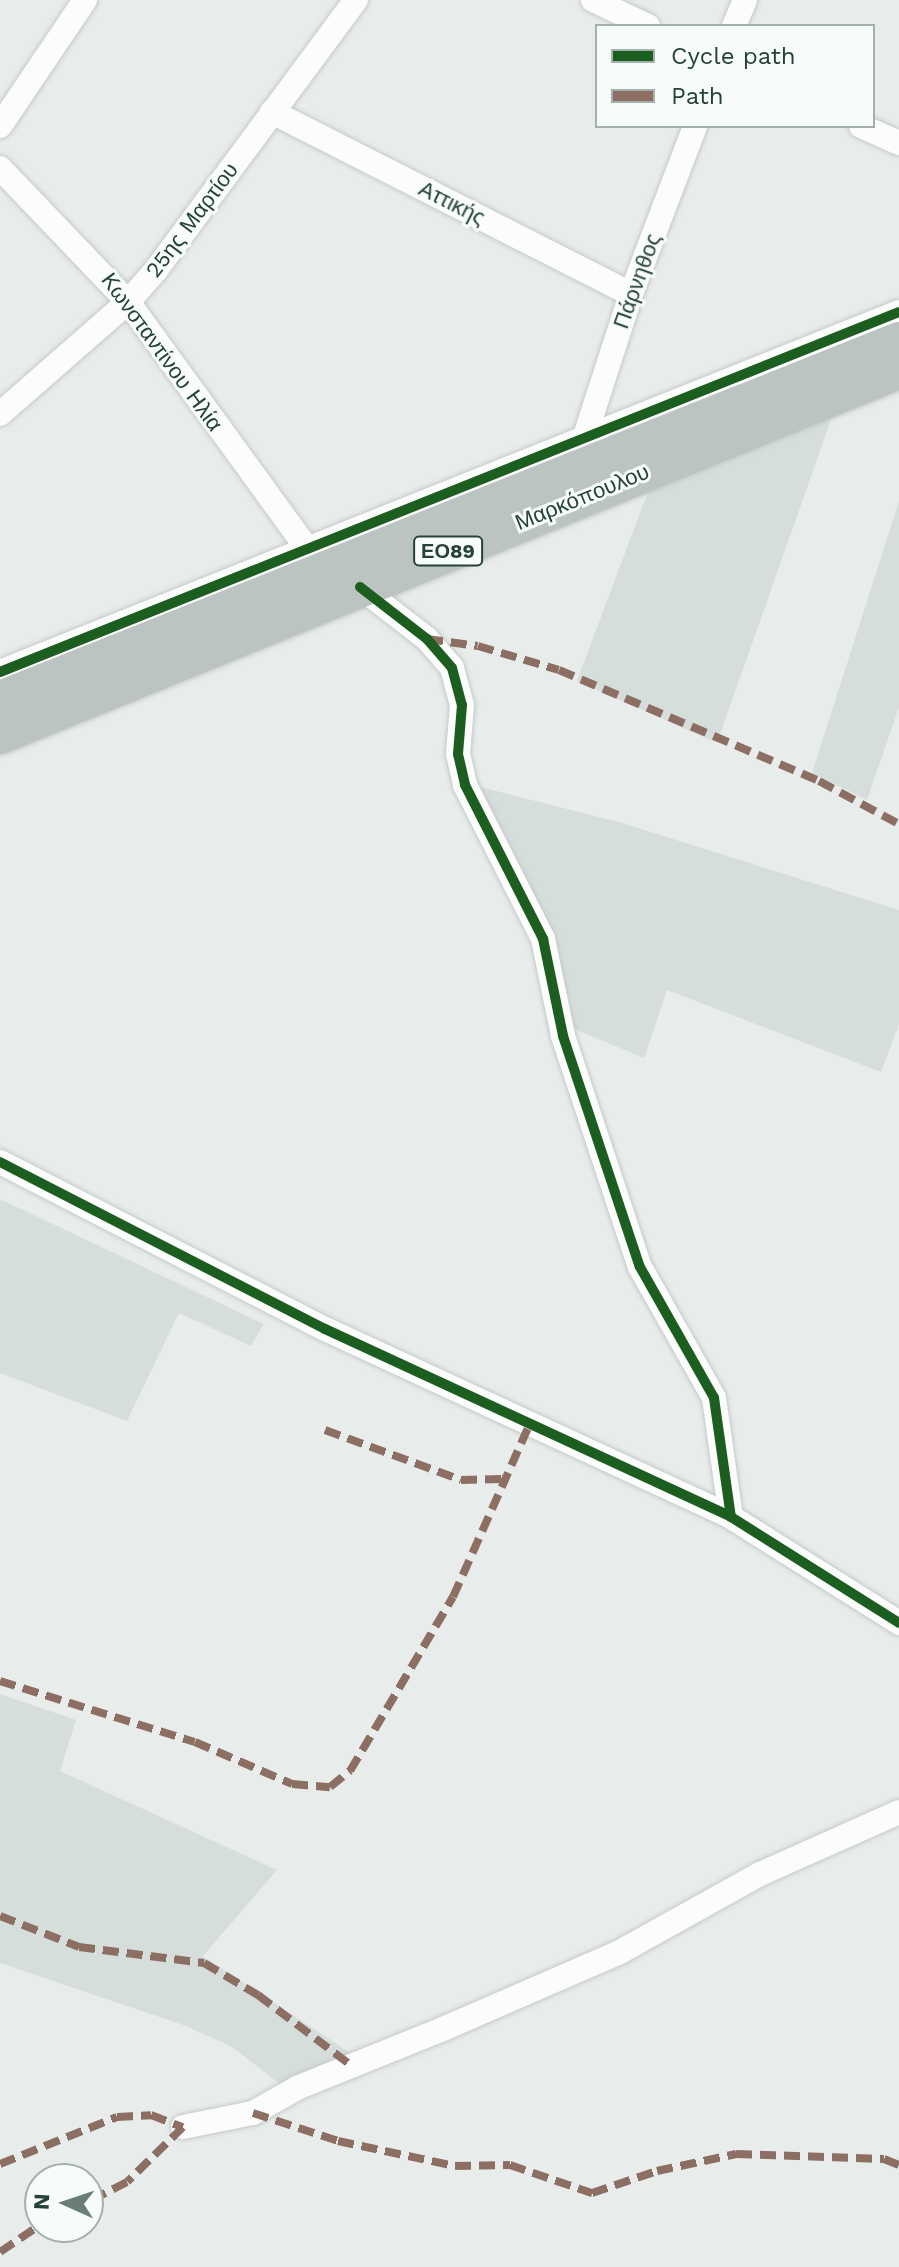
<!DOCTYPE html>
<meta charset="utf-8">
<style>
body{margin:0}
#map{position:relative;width:899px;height:2267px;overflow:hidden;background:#e8edeb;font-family:"Work Sans",sans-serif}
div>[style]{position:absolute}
.built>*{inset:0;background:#d6dedb}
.roads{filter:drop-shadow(0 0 2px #c5cac8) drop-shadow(0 0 2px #c5cac8)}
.minor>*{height:24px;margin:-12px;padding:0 12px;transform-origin:12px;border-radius:12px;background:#fcfcfc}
.highway>*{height:36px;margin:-18px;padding:0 18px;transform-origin:18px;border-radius:18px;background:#bcc4c2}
.quiet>*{height:8px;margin-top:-4px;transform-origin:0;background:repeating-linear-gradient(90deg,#8d6e63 0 16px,transparent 0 24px)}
.cycleway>*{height:10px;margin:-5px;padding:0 5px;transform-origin:5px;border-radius:5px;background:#1b5e20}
span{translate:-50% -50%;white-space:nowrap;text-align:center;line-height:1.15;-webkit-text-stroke:6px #f7fbf9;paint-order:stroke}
.shield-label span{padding:2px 6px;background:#f7fbf9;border:2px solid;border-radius:6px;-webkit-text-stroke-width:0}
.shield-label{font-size:20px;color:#24423a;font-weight:700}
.street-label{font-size:22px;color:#24423a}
.legend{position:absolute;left:595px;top:24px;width:280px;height:104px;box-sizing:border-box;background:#f7fbf9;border:2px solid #a3b1ad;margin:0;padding:10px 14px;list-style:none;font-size:24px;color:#24423a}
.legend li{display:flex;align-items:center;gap:16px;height:40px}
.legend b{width:40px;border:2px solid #a3b1ad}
.north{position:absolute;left:24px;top:2163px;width:80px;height:80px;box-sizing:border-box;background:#f7fbf9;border:2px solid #a3b1ad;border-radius:50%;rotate:273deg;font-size:22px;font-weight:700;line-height:32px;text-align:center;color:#24423a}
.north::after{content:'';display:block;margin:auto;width:28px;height:36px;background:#697e78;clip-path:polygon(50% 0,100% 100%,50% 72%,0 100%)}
</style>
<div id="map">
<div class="built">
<i style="clip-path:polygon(832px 417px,717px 743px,577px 681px,649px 489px)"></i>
<i style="clip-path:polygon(899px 501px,899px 707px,867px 800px,812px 773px)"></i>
<i style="clip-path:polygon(469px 784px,619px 822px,899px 910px,899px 1024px,881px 1072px,667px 990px,644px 1058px,569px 1027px)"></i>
<i style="clip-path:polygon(0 1199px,264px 1324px,251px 1346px,179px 1313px,127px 1421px,0 1373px)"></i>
<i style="clip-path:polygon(0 1694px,76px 1720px,60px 1771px,277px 1870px,203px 1956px,358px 2058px,285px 2088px,232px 2047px,186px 2026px,0 1963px)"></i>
</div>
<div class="roads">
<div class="minor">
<i style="left:593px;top:0;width:61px;rotate:25.3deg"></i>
<i style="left:734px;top:26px;width:28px;rotate:-67deg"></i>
<i style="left:272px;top:112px;width:402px;rotate:26.9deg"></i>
<i style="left:0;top:126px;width:152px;rotate:-56deg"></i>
<i style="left:861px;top:126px;width:42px;rotate:24.1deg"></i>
<i style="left:0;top:168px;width:185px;rotate:46.3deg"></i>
<i style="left:128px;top:302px;width:306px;rotate:54deg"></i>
<i style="left:0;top:414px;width:170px;rotate:-41.2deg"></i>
<i style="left:128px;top:302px;width:43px;rotate:-48.8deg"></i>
<i style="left:156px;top:270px;width:336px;rotate:-53.5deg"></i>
<i style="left:584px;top:439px;width:152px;rotate:-72deg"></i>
<i style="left:631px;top:294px;width:180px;rotate:-69.1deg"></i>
<i style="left:360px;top:587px;width:85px;rotate:37.8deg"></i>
<i style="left:427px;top:639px;width:38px;rotate:49deg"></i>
<i style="left:452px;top:668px;width:38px;rotate:75deg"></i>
<i style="left:462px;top:705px;width:49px;rotate:94.7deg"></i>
<i style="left:458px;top:754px;width:32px;rotate:77deg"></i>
<i style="left:465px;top:785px;width:173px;rotate:63.1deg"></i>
<i style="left:543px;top:939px;width:99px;rotate:78.3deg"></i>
<i style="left:563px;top:1036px;width:243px;rotate:71.6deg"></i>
<i style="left:640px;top:1267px;width:150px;rotate:60.5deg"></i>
<i style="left:714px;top:1398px;width:120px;rotate:81.9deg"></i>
<i style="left:0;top:672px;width:968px;rotate:-21.82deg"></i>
<i style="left:0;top:1162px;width:365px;rotate:27.2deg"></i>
<i style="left:325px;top:1329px;width:447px;rotate:24.8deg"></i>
<i style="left:731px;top:1517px;width:199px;rotate:32.2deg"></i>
<i style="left:183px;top:2127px;width:71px;rotate:-11.3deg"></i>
<i style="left:253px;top:2113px;width:51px;rotate:-29.6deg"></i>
<i style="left:297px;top:2088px;width:157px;rotate:-22deg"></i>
<i style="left:443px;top:2029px;width:193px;rotate:-23.5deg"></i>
<i style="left:620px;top:1952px;width:160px;rotate:-29.1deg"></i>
<i style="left:760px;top:1874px;width:152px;rotate:-24deg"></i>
</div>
<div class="highway">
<i style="left:0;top:699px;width:968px;rotate:-21.77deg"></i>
<i style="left:0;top:736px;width:970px;rotate:-22.1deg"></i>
</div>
</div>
<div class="quiet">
<i style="left:427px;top:639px;width:51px;rotate:7.8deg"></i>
<i style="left:478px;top:646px;width:84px;rotate:16.5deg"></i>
<i style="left:559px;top:670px;width:283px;rotate:23.1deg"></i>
<i style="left:819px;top:781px;width:91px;rotate:28.3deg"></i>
<i style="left:325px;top:1430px;width:145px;rotate:20.2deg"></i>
<i style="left:461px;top:1480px;width:41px;rotate:-1.4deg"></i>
<i style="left:0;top:1681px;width:204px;rotate:17.4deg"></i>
<i style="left:195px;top:1742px;width:106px;rotate:23.4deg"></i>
<i style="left:292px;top:1784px;width:38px;rotate:5deg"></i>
<i style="left:330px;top:1787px;width:26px;rotate:-39deg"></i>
<i style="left:350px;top:1771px;width:202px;rotate:-59.4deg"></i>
<i style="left:453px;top:1597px;width:190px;rotate:-66.1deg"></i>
<i style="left:0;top:1916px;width:85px;rotate:21.4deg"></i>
<i style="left:79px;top:1947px;width:126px;rotate:7.3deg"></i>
<i style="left:204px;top:1963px;width:63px;rotate:30.7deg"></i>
<i style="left:258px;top:1995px;width:118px;rotate:37.1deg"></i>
<i style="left:253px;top:2113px;width:89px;rotate:18.2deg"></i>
<i style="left:338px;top:2141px;width:120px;rotate:12.1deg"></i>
<i style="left:455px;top:2166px;width:55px;rotate:-1deg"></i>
<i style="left:510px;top:2165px;width:87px;rotate:18.9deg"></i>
<i style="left:592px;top:2193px;width:69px;rotate:-18.7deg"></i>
<i style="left:657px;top:2171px;width:81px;rotate:-12.1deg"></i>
<i style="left:736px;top:2154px;width:148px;rotate:1.9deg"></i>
<i style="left:884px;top:2159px;width:16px;rotate:22deg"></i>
<i style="left:0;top:2164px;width:126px;rotate:-21.9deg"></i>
<i style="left:117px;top:2117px;width:34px;rotate:-3deg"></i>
<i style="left:151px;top:2115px;width:34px;rotate:21deg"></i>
<i style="left:183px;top:2127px;width:78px;rotate:135.5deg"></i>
<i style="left:127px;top:2182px;width:44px;rotate:152.9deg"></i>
<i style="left:0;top:2252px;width:48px;rotate:-34deg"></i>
</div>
<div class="cycleway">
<i style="left:360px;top:587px;width:85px;rotate:37.8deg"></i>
<i style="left:427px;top:639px;width:38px;rotate:49deg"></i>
<i style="left:452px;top:668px;width:38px;rotate:75deg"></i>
<i style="left:462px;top:705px;width:49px;rotate:94.7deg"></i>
<i style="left:458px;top:754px;width:32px;rotate:77deg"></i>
<i style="left:465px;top:785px;width:173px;rotate:63.1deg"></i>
<i style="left:543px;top:939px;width:99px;rotate:78.3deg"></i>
<i style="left:563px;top:1036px;width:243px;rotate:71.6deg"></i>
<i style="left:640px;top:1267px;width:150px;rotate:60.5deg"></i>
<i style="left:714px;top:1398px;width:120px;rotate:81.9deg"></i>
<i style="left:0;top:672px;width:968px;rotate:-21.82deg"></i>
<i style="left:0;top:1162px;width:365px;rotate:27.2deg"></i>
<i style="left:325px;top:1329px;width:447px;rotate:24.8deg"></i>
<i style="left:731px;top:1517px;width:199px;rotate:32.2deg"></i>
</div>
<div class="shield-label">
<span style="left:448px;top:551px">ΕΟ89</span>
</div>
<div class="street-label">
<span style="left:452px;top:203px;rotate:27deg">Αττικής</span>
<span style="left:192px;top:220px;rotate:-53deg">25ης Μαρτίου</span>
<span style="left:637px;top:281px;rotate:-70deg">Πάρνηθος</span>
<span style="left:162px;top:352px;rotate:54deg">Κωνσταντίνου Ηλία</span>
<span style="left:582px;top:497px;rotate:-22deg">Μαρκόπουλου</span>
</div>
<ul class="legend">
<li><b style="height:10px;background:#1b5e20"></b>Cycle path</li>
<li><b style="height:10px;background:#8d6e63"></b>Path</li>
</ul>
<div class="north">N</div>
</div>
